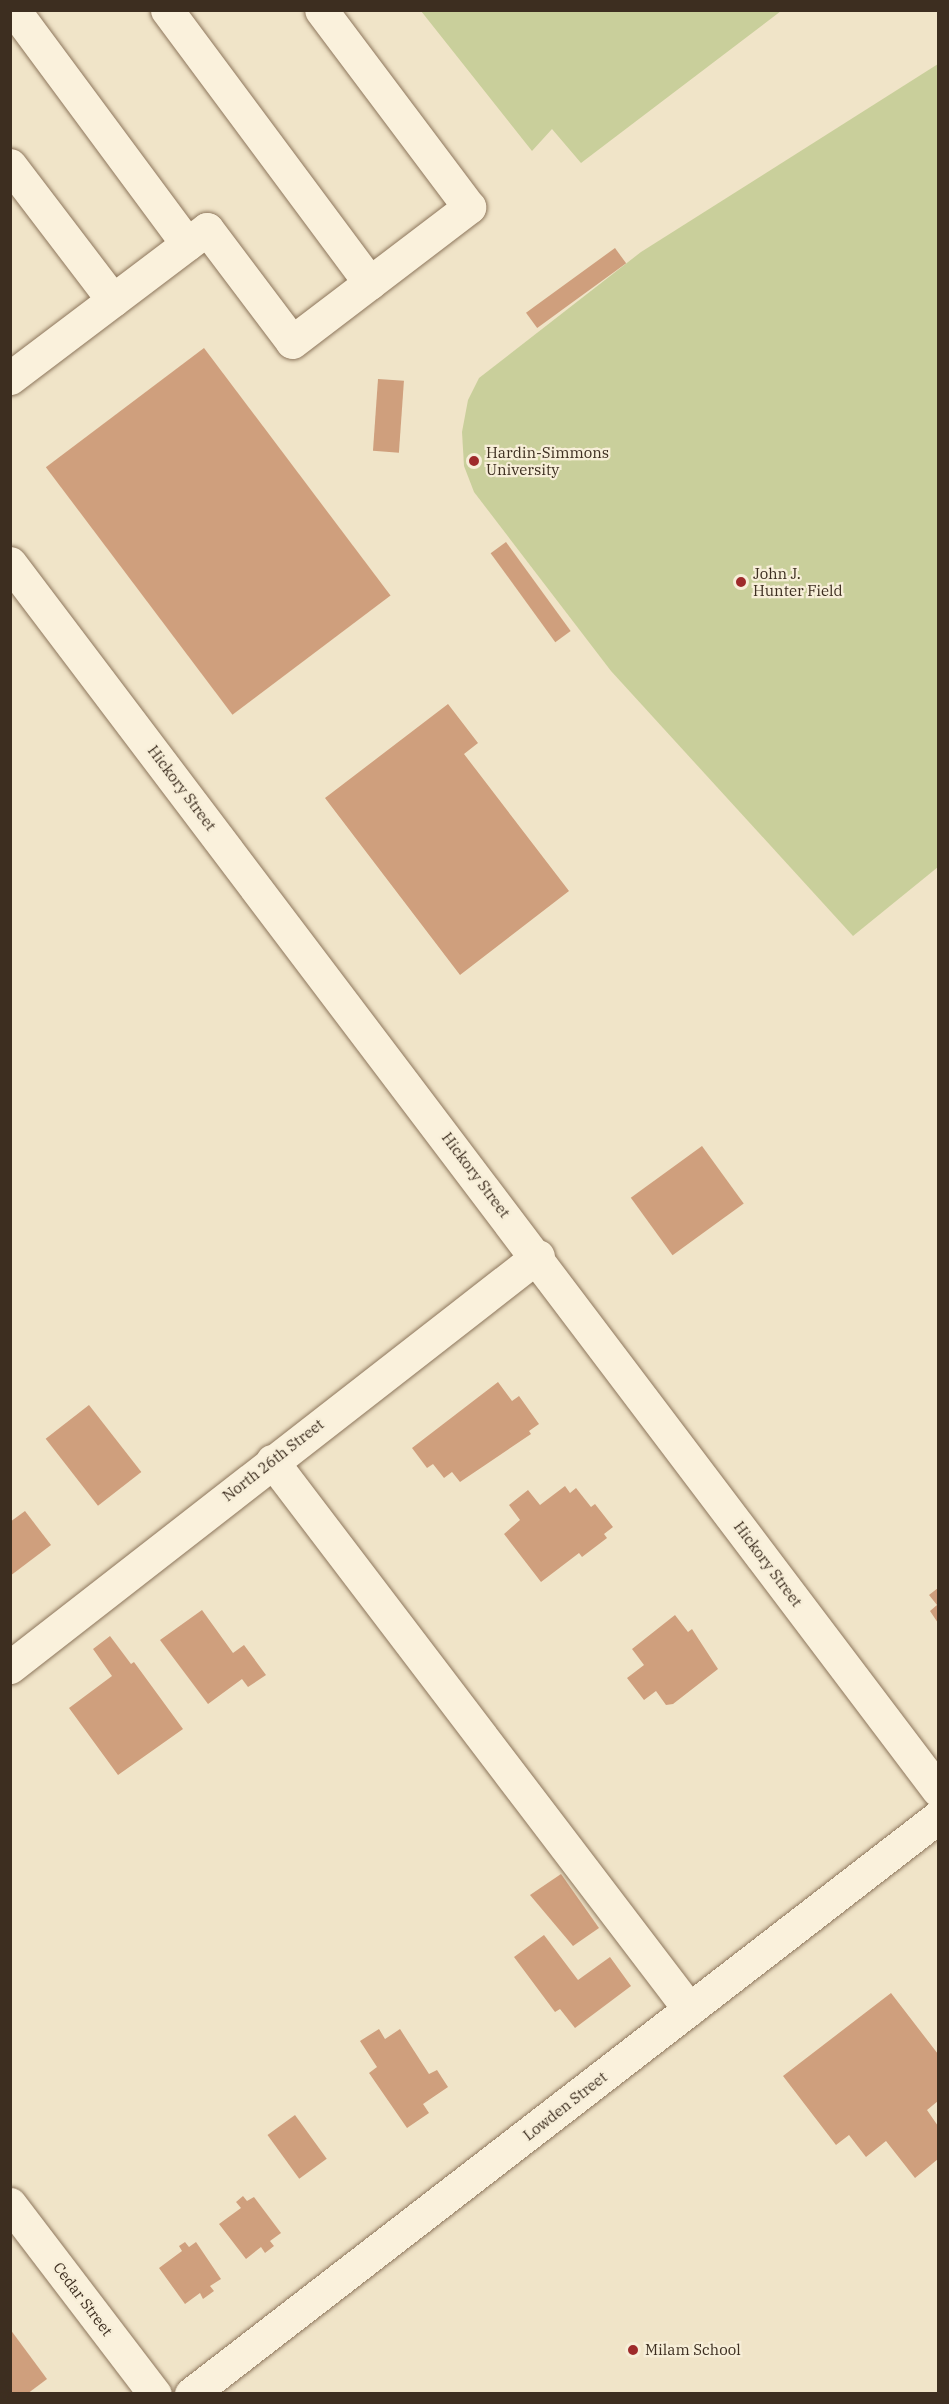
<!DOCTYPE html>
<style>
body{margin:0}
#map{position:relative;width:949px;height:2404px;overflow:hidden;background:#f0e4c8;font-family:"IBM Plex Serif",serif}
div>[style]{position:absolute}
.green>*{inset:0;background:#c9cf9b}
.building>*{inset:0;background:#cf9f7d;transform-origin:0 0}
.roads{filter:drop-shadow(0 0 2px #8d765c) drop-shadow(0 0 2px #8d765c)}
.minor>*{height:33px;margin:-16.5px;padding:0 16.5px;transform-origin:16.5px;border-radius:16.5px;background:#faf1dc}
.dots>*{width:16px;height:16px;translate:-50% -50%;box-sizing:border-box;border:3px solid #f7eed8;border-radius:50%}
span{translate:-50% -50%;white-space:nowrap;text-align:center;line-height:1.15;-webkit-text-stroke:4.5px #f7eed8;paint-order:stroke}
.poi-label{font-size:15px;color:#3d2e20}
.left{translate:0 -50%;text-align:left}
.street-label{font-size:15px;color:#3d2e20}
.frame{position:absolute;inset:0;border:12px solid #3d2e20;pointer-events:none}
</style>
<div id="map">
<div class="green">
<i style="clip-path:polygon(421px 11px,781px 11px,581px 163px,552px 129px,532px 151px)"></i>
<i style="clip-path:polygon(938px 64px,938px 867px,853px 936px,611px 671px,474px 492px,464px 466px,462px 432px,468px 400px,479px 378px,641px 252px)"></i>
</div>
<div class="building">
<i style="left:615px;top:248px;width:19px;height:110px;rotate:54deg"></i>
<i style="left:204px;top:348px;width:310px;height:198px;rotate:53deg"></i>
<i style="left:378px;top:379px;width:26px;height:72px;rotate:4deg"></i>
<i style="left:506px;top:542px;width:110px;height:19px;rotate:54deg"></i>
<i style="clip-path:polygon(448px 704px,478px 743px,464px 754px,569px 891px,460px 975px,325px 798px)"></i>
<i style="left:702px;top:1146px;width:71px;height:88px;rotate:54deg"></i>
<i style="clip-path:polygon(498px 1382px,512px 1401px,519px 1396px,539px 1424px,529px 1431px,531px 1434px,460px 1482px,452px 1472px,444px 1478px,433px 1464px,427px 1468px,412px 1448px)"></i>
<i style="left:89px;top:1405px;width:85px;height:55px;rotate:52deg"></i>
<i style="clip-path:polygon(565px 1486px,570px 1493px,576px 1488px,591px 1507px,595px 1504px,613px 1527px,604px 1534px,607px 1538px,582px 1557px,579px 1553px,541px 1582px,504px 1534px,520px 1520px,509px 1505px,528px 1490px,540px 1505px)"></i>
<i style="clip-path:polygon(25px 1511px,51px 1545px,10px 1576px,10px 1522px)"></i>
<i style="clip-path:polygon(938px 1588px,938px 1623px,930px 1611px,937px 1605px,929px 1595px)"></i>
<i style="clip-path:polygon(202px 1610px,233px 1653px,244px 1645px,266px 1675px,248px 1687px,242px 1679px,208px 1704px,160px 1640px)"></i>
<i style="clip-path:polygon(675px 1615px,688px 1632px,692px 1629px,718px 1669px,673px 1704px,666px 1705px,656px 1691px,644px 1700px,627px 1678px,644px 1665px,632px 1649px)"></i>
<i style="clip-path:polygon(110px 1636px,131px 1664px,134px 1662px,183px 1729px,118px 1775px,69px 1708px,112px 1676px,93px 1649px)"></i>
<i style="clip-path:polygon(561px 1874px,599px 1928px,573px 1946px,530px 1895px)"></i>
<i style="clip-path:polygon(544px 1935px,578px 1980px,610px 1957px,631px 1986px,575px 2028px,560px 2009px,555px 2012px,514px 1957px)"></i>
<i style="clip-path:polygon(891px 1993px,938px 2054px,938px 2101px,927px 2110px,938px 2126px,938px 2159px,915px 2178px,886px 2141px,866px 2157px,849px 2135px,836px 2145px,783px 2076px)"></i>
<i style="clip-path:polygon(379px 2029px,385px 2039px,400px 2029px,429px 2074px,437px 2070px,448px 2087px,423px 2104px,429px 2113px,407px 2128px,369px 2073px,377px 2067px,360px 2041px)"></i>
<i style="left:295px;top:2115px;width:54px;height:34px;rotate:54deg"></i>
<i style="clip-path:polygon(243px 2196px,247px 2201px,254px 2197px,281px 2233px,270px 2241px,274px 2246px,265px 2253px,261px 2247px,246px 2259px,219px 2224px,241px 2208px,236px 2202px)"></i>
<i style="clip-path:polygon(185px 2242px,189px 2247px,196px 2242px,221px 2279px,210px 2286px,214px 2291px,203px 2299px,200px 2293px,185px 2304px,159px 2268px,182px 2251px,179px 2246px)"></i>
<i style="clip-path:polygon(10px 2329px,47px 2379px,27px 2394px,10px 2394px)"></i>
</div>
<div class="roads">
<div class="minor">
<i style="left:14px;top:10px;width:291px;rotate:53.5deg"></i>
<i style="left:167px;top:10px;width:340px;rotate:53.4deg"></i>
<i style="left:10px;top:165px;width:170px;rotate:52.7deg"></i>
<i style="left:10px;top:378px;width:247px;rotate:-37.1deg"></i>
<i style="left:207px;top:229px;width:141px;rotate:53deg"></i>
<i style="left:292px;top:342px;width:223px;rotate:-37.3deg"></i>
<i style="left:469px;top:207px;width:246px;rotate:-126.9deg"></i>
<i style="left:10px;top:563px;width:1538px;rotate:52.9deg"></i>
<i style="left:272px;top:1461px;width:689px;rotate:52.73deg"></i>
<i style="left:10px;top:1667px;width:669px;rotate:-37.9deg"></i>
<i style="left:10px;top:2204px;width:239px;rotate:52.7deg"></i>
<i style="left:191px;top:2394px;width:944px;rotate:-37.68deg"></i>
</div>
</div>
<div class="dots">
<i style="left:474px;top:461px;background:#9e2a2b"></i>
<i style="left:741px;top:582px;background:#9e2a2b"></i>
<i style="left:633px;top:2350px;background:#9e2a2b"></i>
</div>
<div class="poi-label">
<span class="left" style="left:486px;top:461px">Hardin-Simmons<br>University</span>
<span class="left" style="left:753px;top:582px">John J.<br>Hunter Field</span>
<span class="left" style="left:645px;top:2350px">Milam School</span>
</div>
<div class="street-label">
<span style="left:182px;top:788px;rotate:53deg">Hickory Street</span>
<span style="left:476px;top:1175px;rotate:53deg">Hickory Street</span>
<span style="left:273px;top:1460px;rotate:-38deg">North 26th Street</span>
<span style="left:768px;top:1564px;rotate:53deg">Hickory Street</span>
<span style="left:565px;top:2106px;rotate:-38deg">Lowden Street</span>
<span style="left:83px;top:2299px;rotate:53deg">Cedar Street</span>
</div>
<div class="frame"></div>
</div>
